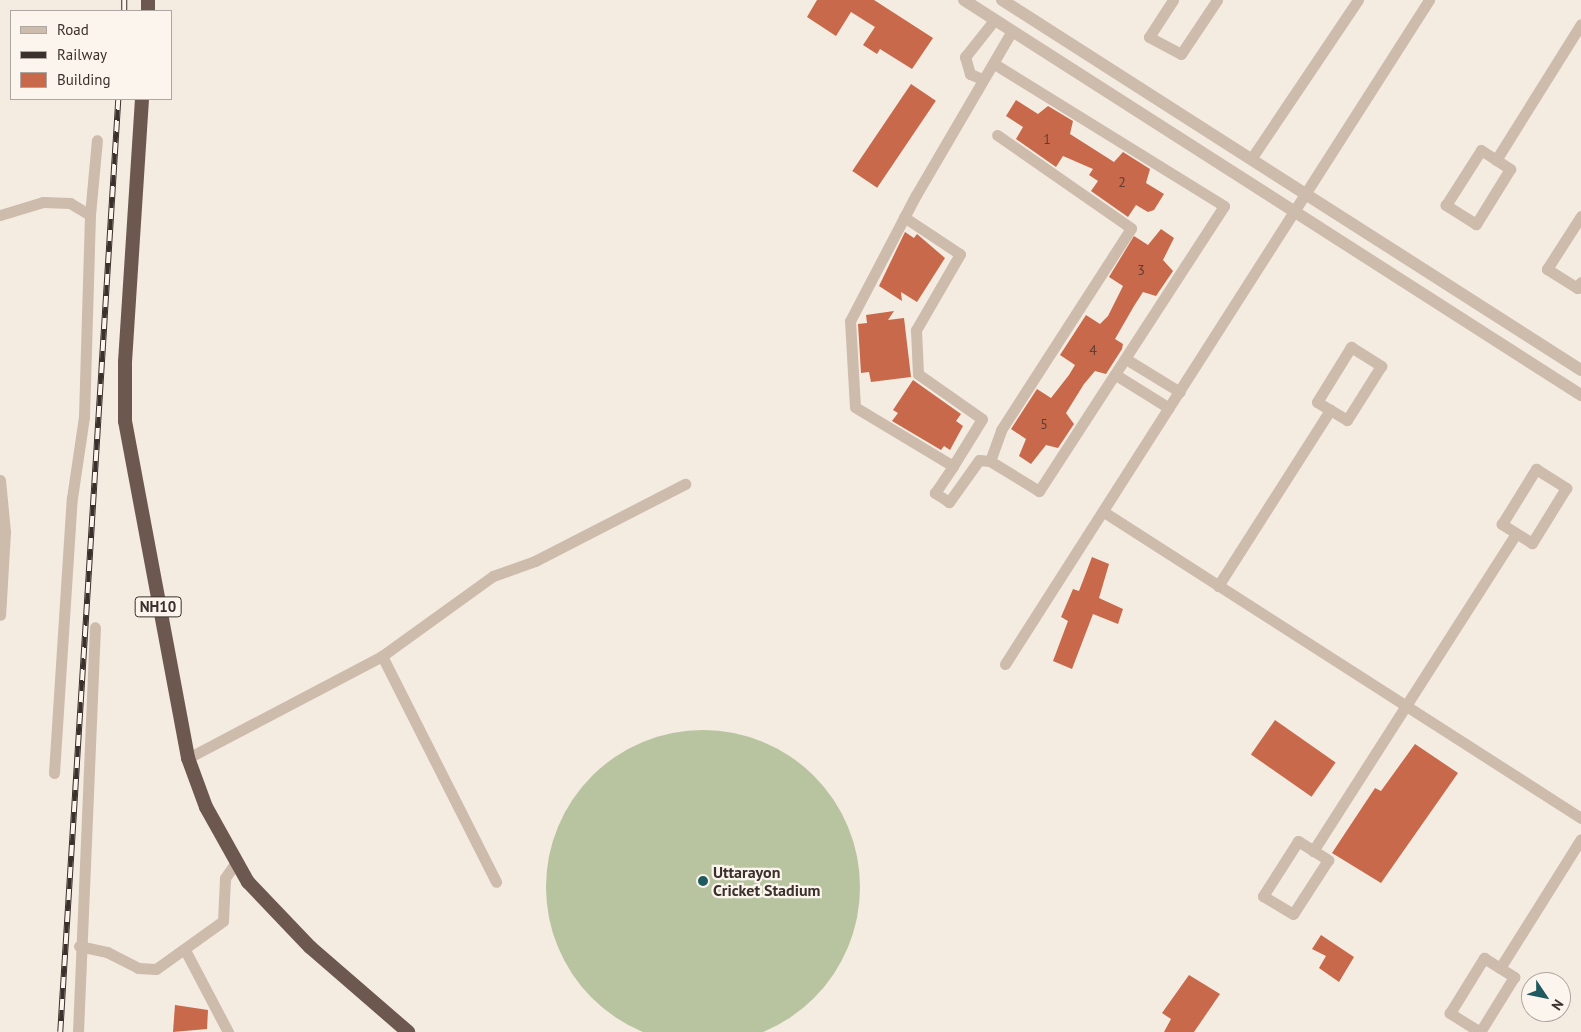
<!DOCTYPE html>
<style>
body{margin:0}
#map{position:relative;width:1581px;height:1032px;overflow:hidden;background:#f4ebe1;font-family:"PT Sans",sans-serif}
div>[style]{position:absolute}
.green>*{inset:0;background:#b8c4a0}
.round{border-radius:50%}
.building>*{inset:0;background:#c8694b;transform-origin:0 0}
.minor>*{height:11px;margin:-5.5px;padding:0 5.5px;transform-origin:5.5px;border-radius:5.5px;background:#cdbbac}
.tertiary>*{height:12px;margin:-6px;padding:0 6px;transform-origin:6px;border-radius:6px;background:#cdbbac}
.trunk>*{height:14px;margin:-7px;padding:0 7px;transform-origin:7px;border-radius:7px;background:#6c584f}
.rail>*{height:5.5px;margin-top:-2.75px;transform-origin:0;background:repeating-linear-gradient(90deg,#fbf5ee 0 11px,#3b302b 0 22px);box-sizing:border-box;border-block:1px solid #3b302b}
.dots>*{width:14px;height:14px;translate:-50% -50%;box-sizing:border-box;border:2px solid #fbf5ee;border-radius:50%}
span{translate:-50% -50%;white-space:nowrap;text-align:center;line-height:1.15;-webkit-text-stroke:4.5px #fbf5ee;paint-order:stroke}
.number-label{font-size:14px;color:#5e3e33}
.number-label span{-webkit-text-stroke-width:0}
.shield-label span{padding:1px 4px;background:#fbf5ee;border:1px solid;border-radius:4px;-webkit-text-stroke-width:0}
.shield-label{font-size:15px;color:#3b302b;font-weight:700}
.poi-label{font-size:16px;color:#3b302b;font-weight:700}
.left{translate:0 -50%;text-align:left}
.legend{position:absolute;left:10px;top:10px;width:162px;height:90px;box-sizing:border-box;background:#fbf5ee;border:1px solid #aea6a0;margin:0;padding:6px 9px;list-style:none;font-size:15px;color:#3b302b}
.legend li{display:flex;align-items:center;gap:10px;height:25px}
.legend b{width:25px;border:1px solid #aea6a0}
.north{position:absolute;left:1521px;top:972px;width:50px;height:50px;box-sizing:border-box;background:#fbf5ee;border:1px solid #aea6a0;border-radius:50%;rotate:124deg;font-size:14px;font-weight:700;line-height:20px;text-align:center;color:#3b302b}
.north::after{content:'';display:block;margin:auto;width:18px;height:22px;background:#1f5a5e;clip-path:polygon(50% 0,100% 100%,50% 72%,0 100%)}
</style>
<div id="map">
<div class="green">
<i class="round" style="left:546px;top:730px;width:314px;height:314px"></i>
</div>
<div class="building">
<i style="clip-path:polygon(817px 0,874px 0,933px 38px,912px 69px,880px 49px,877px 54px,863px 45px,875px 27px,851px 12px,836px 36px,807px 17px)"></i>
<i style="left:911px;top:84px;width:30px;height:105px;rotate:34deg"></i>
<i style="clip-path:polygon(1016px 100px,1038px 114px,1048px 106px,1073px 121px,1070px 134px,1114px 162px,1123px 152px,1150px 169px,1146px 183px,1164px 194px,1154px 210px,1148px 212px,1136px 205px,1128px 217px,1091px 191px,1098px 181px,1089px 175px,1093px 169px,1063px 156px,1056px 167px,1016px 139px,1023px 127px,1006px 116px)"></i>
<i style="clip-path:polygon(1161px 229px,1174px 238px,1163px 260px,1173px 271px,1156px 296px,1143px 292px,1134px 306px,1115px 339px,1123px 344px,1122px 349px,1106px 374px,1095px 371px,1084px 384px,1066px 413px,1074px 424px,1058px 448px,1046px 445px,1031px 464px,1019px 456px,1026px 439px,1011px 429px,1037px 389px,1051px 398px,1069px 375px,1075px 365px,1060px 355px,1086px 315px,1100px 324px,1108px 316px,1123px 286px,1109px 277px,1134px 236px,1148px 245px)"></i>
<i style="clip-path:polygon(905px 232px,914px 238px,917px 234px,945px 258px,917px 302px,901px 292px,902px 301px,879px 286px)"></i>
<i style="clip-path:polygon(894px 311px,888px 320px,904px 318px,911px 377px,871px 382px,869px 372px,861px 373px,858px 324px,867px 323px,866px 315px)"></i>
<i style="clip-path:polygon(913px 380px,961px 414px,956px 421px,963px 426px,950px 450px,944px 446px,941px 450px,892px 421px,898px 413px,893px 410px)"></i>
<i style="clip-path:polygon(1092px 557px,1109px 564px,1099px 598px,1123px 609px,1118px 624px,1093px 614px,1072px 669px,1053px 661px,1068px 621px,1061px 617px,1073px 589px,1079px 591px)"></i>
<i style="left:1275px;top:720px;width:74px;height:42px;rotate:35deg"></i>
<i style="clip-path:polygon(1415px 744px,1458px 773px,1381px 883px,1332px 853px,1375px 788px,1381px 791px)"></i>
<i style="clip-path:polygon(1321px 935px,1354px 957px,1339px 982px,1319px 968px,1326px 956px,1312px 949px)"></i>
<i style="clip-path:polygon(1189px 975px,1220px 994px,1194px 1032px,1164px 1032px,1171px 1019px,1162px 1013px)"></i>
<i style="clip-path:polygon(175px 1005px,208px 1010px,207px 1029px,173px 1032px)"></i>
</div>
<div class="minor">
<i style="left:1173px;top:0;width:44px;rotate:123deg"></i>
<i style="left:1149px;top:37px;width:36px;rotate:28deg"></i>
<i style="left:1181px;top:54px;width:65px;rotate:-56.3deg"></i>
<i style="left:996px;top:65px;width:268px;rotate:31.7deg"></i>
<i style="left:1224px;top:206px;width:340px;rotate:123deg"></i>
<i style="left:1039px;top:491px;width:57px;rotate:-148.5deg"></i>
<i style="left:990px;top:461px;width:11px;rotate:-175deg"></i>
<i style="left:979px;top:460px;width:52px;rotate:125.5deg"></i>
<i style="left:949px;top:502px;width:17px;rotate:-147deg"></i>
<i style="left:935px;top:493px;width:32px;rotate:-56deg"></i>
<i style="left:953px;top:466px;width:114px;rotate:-149deg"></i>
<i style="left:855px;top:407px;width:86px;rotate:-93.3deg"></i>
<i style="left:850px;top:321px;width:142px;rotate:-62.4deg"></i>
<i style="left:916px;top:195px;width:190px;rotate:-59.7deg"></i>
<i style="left:982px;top:79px;width:13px;rotate:-157deg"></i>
<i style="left:970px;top:74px;width:18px;rotate:-106deg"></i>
<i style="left:965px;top:57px;width:48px;rotate:-51.7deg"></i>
<i style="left:1481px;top:150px;width:35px;rotate:33deg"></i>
<i style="left:1510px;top:169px;width:65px;rotate:121.7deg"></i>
<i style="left:1476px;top:224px;width:36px;rotate:-148deg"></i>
<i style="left:1446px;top:205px;width:65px;rotate:-57.5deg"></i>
<i style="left:1251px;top:159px;width:192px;rotate:-56.1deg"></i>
<i style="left:1496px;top:160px;width:160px;rotate:-58deg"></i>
<i style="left:0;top:215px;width:45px;rotate:-16.8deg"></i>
<i style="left:43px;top:202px;width:27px;rotate:2deg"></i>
<i style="left:70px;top:203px;width:23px;rotate:31deg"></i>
<i style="left:1581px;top:216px;width:63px;rotate:122.7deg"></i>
<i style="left:1547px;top:269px;width:36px;rotate:32deg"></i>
<i style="left:1577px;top:288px;width:7px;rotate:-56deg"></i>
<i style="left:904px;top:217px;width:67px;rotate:33.5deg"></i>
<i style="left:960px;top:254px;width:88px;rotate:120.1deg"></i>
<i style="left:916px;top:330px;width:44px;rotate:87.4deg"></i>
<i style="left:918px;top:374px;width:78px;rotate:35.1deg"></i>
<i style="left:982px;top:419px;width:55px;rotate:121.7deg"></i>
<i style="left:1351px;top:347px;width:36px;rotate:32deg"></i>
<i style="left:1381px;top:366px;width:64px;rotate:122.2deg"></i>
<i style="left:1347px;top:420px;width:35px;rotate:-149deg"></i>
<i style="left:1317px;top:402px;width:65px;rotate:-58.3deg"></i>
<i style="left:1126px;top:359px;width:63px;rotate:31.4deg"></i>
<i style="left:1116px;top:375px;width:62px;rotate:31.9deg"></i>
<i style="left:990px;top:461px;width:33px;rotate:-70deg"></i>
<i style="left:1001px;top:430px;width:240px;rotate:-57.2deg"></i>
<i style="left:1131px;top:228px;width:163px;rotate:-145.2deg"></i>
<i style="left:1536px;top:469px;width:36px;rotate:32deg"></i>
<i style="left:1566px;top:488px;width:65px;rotate:121.7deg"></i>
<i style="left:1532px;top:543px;width:36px;rotate:-148deg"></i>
<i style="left:1502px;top:524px;width:65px;rotate:-58.3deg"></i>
<i style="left:0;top:480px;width:52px;rotate:84.5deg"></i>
<i style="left:5px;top:532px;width:83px;rotate:93.4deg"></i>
<i style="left:1104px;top:512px;width:567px;rotate:32.68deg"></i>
<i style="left:1218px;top:586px;width:209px;rotate:-57.5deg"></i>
<i style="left:382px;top:656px;width:253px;rotate:63.2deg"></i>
<i style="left:1005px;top:664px;width:788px;rotate:-57.44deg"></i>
<i style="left:188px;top:758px;width:219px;rotate:-27.7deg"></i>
<i style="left:382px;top:656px;width:137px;rotate:-35.8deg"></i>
<i style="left:493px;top:576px;width:45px;rotate:-19.7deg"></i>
<i style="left:535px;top:561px;width:169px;rotate:-27.2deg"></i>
<i style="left:54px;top:773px;width:276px;rotate:-86.3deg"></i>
<i style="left:72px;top:498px;width:82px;rotate:-81.6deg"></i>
<i style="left:84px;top:417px;width:202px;rotate:-88.3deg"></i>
<i style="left:90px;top:215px;width:75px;rotate:-84.7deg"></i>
<i style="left:1298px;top:841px;width:36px;rotate:32deg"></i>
<i style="left:1328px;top:860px;width:64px;rotate:122.9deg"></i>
<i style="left:1293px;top:914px;width:35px;rotate:-149deg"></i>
<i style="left:1263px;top:896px;width:65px;rotate:-57.5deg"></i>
<i style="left:1313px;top:851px;width:377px;rotate:-57.4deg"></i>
<i style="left:79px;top:946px;width:29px;rotate:12deg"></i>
<i style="left:107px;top:952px;width:35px;rotate:27deg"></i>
<i style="left:138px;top:968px;width:18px;rotate:3deg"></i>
<i style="left:156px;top:969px;width:82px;rotate:-35.6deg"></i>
<i style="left:223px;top:921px;width:43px;rotate:-87.3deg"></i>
<i style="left:225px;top:878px;width:19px;rotate:-55deg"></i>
<i style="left:185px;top:950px;width:93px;rotate:62.3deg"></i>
<i style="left:1484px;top:958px;width:36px;rotate:32deg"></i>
<i style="left:1514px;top:977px;width:65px;rotate:121.7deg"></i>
<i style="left:1480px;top:1032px;width:36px;rotate:-148deg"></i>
<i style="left:1450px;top:1013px;width:65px;rotate:-58.3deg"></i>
<i style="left:1500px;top:968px;width:152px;rotate:-57.9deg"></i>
<i style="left:78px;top:1032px;width:405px;rotate:-87.6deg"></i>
</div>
<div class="tertiary">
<i style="left:964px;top:0;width:733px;rotate:32.63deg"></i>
<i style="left:1002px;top:0;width:687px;rotate:32.58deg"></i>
</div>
<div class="trunk">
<i style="left:148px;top:11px;width:11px;rotate:-90deg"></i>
<i style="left:142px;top:99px;width:264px;rotate:93.7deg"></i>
<i style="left:125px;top:362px;width:59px;rotate:90deg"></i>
<i style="left:125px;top:421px;width:343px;rotate:79.4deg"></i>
<i style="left:188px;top:758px;width:52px;rotate:69.8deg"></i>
<i style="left:206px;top:807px;width:86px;rotate:60.8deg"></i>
<i style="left:248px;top:882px;width:90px;rotate:46.4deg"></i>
<i style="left:310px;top:947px;width:130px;rotate:40.9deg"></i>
</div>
<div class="rail">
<i style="left:124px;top:11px;width:11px;rotate:-90deg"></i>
<i style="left:60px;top:1032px;width:935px;rotate:-86.44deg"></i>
</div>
<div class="dots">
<i style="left:703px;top:881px;background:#1f5a5e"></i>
</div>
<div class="number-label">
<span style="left:1047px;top:139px">1</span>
<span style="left:1122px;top:182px">2</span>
<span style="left:1141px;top:270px">3</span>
<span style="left:1093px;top:350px">4</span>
<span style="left:1044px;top:424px">5</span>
</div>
<div class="shield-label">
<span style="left:158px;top:607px">NH10</span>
</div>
<div class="poi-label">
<span class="left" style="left:713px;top:881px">Uttarayon<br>Cricket Stadium</span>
</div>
<ul class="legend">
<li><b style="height:6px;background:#cdbbac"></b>Road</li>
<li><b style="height:6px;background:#3b302b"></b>Railway</li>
<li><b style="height:14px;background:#c8694b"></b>Building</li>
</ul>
<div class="north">N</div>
</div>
